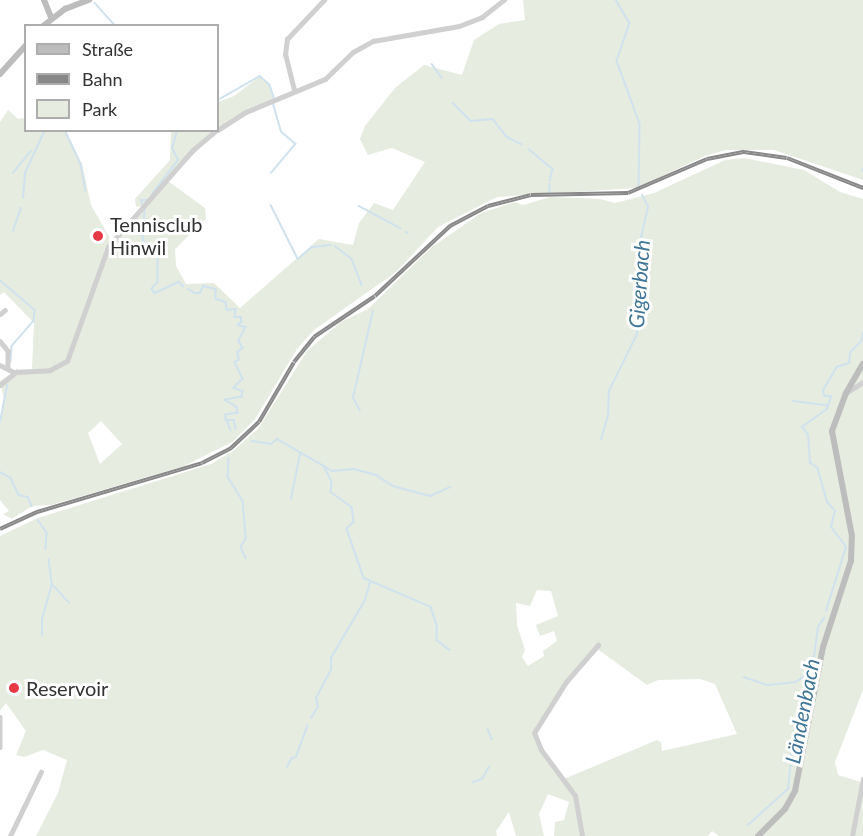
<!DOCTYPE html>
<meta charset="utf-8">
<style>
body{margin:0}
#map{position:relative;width:863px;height:836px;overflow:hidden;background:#fff;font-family:Lato,sans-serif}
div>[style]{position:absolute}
.green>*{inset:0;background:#e6ecdf}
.stream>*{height:1.5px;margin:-0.75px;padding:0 0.75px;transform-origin:0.75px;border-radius:0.75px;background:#cfe2ee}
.street>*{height:4.5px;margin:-2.25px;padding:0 2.25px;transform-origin:2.25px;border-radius:2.25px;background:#d0d0d0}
.secondary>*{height:6px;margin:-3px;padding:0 3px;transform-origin:3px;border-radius:3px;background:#bdbdbd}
.rail>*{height:4px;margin-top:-2px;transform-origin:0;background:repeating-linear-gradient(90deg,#fff 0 4.5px,#888 0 9px);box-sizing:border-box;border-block:2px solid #888}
.dots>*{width:16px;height:16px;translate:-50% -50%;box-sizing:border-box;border:3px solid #fff;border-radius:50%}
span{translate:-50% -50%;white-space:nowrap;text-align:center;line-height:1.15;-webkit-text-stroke:6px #fff;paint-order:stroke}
.poi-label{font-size:20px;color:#333}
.left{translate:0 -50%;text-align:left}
.water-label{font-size:21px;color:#3f7597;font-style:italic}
.legend{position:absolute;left:24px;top:24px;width:195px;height:108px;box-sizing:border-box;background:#fff;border:2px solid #adadad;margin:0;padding:8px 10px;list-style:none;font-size:18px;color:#333}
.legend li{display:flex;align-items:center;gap:12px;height:30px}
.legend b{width:30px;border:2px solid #adadad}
</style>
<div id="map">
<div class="green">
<i style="clip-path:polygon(evenodd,523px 0,863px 0,863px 180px,774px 150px,726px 150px,705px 156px,636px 188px,497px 197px,438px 227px,396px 272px,314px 330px,297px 349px,255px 419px,232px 442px,184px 466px,51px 505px,32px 506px,12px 519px,3px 514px,9px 511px,0 500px,0 424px,4px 400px,0 381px,16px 370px,32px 369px,34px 323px,4px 292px,0 295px,0 122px,8px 110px,18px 119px,25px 118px,26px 130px,66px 131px,82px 164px,91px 205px,112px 242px,168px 181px,205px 208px,206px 219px,175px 249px,176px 266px,186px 284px,214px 283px,240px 308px,319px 239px,353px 245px,359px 223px,374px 203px,393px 210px,425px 162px,392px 148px,368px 155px,360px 139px,365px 126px,395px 88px,424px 65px,462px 75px,474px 40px,499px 24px,525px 20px,523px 0,101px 421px,122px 444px,100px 464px,88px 433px,101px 421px)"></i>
<i style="clip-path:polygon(260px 76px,270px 85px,274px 100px,218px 130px,218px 102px,234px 96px)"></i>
<i style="clip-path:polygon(171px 131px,217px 131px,142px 206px,136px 207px,135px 199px,170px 160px)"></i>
<i style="clip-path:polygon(evenodd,744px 158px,804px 170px,840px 192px,863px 199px,863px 690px,835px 762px,838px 775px,861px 782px,863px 779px,863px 836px,719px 836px,712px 831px,708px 836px,554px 836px,555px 822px,564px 820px,569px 802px,548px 794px,539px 814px,544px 836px,516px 836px,509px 812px,496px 831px,497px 836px,36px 836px,58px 793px,67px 760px,43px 750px,24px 757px,16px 755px,26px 731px,6px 703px,0 711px,0 536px,38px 518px,211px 464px,233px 451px,258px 429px,307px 351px,341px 322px,368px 309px,432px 247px,481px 213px,515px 202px,523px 205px,550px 197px,600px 199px,615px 203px,654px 193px,725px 160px,744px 158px,537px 590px,551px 591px,558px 616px,536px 625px,540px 636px,554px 631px,557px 641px,543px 651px,544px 656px,528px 666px,522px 657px,525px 650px,517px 625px,516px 603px,530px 606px,537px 590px,744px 158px,596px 648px,647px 685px,658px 680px,700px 679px,715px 684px,737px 734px,662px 751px,661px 742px,657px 740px,564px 779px,535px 739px,537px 725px,596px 648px)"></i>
</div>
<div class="stream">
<i style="left:616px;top:0;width:27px;rotate:59deg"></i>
<i style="left:630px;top:23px;width:40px;rotate:108.9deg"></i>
<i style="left:617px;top:61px;width:67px;rotate:69.9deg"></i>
<i style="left:640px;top:124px;width:61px;rotate:90.9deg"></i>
<i style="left:95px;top:3px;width:31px;rotate:48deg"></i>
<i style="left:432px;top:64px;width:17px;rotate:54deg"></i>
<i style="left:218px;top:100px;width:48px;rotate:-29.7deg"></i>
<i style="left:260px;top:76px;width:13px;rotate:42deg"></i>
<i style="left:270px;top:85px;width:13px;rotate:72deg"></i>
<i style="left:453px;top:103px;width:25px;rotate:45deg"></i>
<i style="left:471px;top:121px;width:22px;rotate:-5deg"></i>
<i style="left:493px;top:119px;width:23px;rotate:52deg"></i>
<i style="left:507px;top:137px;width:16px;rotate:27deg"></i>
<i style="left:65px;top:130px;width:38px;rotate:65deg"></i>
<i style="left:81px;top:164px;width:27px;rotate:80deg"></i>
<i style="left:529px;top:149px;width:31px;rotate:40deg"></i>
<i style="left:553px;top:169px;width:12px;rotate:104deg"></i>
<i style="left:862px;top:171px;width:2px;rotate:-63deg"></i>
<i style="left:13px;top:173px;width:28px;rotate:-51deg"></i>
<i style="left:271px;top:173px;width:38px;rotate:-50deg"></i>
<i style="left:295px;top:144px;width:18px;rotate:-139deg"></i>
<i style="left:281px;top:132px;width:29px;rotate:-106deg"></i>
<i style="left:550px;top:184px;width:9px;rotate:90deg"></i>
<i style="left:152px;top:194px;width:43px;rotate:-52.6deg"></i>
<i style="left:178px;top:160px;width:13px;rotate:-117deg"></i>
<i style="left:172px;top:148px;width:19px;rotate:-74deg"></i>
<i style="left:23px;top:198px;width:25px;rotate:-85deg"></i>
<i style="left:25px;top:173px;width:47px;rotate:-65.1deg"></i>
<i style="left:142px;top:204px;width:4px;rotate:-104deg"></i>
<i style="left:141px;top:200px;width:6px"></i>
<i style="left:271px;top:205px;width:60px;rotate:63.4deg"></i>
<i style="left:298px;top:259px;width:18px;rotate:-41deg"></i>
<i style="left:312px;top:247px;width:19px;rotate:-6deg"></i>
<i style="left:359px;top:206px;width:47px;rotate:28.2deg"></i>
<i style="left:145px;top:210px;width:17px;rotate:93deg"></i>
<i style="left:144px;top:227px;width:9px;rotate:-174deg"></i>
<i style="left:135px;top:226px;width:10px;rotate:45deg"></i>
<i style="left:142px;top:233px;width:16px;rotate:75deg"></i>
<i style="left:146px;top:248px;width:13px;rotate:27deg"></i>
<i style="left:158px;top:254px;width:28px;rotate:90deg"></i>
<i style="left:158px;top:282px;width:9px;rotate:131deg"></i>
<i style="left:152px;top:289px;width:5px;rotate:53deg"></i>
<i style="left:155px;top:293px;width:26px;rotate:-25deg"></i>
<i style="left:179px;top:282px;width:6px;rotate:45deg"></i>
<i style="left:13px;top:231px;width:24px;rotate:-71deg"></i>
<i style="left:406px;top:232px;width:2px;rotate:27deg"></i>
<i style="left:335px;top:246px;width:21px;rotate:37deg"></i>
<i style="left:352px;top:259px;width:28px;rotate:69deg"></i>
<i style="left:0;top:280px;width:46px;rotate:40.6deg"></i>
<i style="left:35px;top:310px;width:11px;rotate:95deg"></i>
<i style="left:34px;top:321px;width:33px;rotate:131deg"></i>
<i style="left:12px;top:346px;width:16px;rotate:94deg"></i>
<i style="left:188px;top:289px;width:8px;rotate:30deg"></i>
<i style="left:195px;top:293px;width:5px"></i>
<i style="left:200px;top:293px;width:8px;rotate:-67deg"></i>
<i style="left:203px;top:286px;width:13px;rotate:13deg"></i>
<i style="left:216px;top:289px;width:10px;rotate:90deg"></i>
<i style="left:216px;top:299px;width:10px;rotate:17deg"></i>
<i style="left:226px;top:302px;width:8px;rotate:83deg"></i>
<i style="left:227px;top:310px;width:9px;rotate:-6deg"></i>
<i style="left:236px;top:309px;width:8px;rotate:97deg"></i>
<i style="left:235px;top:317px;width:6px"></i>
<i style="left:241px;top:317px;width:5px;rotate:79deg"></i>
<i style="left:242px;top:322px;width:5px;rotate:143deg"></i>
<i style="left:238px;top:325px;width:8px;rotate:14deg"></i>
<i style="left:246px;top:327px;width:16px;rotate:117deg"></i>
<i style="left:239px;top:341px;width:8px;rotate:60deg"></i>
<i style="left:243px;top:348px;width:6px;rotate:141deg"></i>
<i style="left:238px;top:352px;width:8px;rotate:83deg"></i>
<i style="left:239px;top:360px;width:4px;rotate:153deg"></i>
<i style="left:235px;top:362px;width:19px;rotate:65deg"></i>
<i style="left:243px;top:379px;width:13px;rotate:135deg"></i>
<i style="left:234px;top:388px;width:9px;rotate:18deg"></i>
<i style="left:243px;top:391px;width:6px;rotate:99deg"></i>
<i style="left:242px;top:397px;width:17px;rotate:170deg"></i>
<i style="left:225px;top:400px;width:14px;rotate:30deg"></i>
<i style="left:237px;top:407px;width:6px;rotate:81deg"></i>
<i style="left:238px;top:413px;width:12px;rotate:171deg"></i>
<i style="left:226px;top:415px;width:5px;rotate:90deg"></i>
<i style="left:226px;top:420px;width:8px"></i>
<i style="left:234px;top:420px;width:9px;rotate:77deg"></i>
<i style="left:793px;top:401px;width:34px;rotate:7deg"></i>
<i style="left:360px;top:411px;width:15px;rotate:-118deg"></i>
<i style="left:353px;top:398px;width:89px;rotate:-77.1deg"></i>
<i style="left:227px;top:420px;width:11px;rotate:68deg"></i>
<i style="left:0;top:422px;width:37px;rotate:-79deg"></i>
<i style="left:601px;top:440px;width:26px;rotate:-74deg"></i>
<i style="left:608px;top:415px;width:24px;rotate:-88deg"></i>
<i style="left:609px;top:391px;width:64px;rotate:-63.8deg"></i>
<i style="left:637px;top:334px;width:56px;rotate:-91deg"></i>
<i style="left:636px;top:278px;width:14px;rotate:-65deg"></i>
<i style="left:642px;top:265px;width:23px;rotate:-95deg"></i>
<i style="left:640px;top:242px;width:36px;rotate:-77deg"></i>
<i style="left:648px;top:207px;width:13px;rotate:-117deg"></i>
<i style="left:252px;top:441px;width:19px;rotate:9deg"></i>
<i style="left:271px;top:444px;width:8px;rotate:-40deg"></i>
<i style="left:277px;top:439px;width:54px;rotate:29.9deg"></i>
<i style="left:324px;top:466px;width:18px;rotate:63deg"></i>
<i style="left:332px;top:482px;width:10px;rotate:96deg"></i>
<i style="left:331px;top:492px;width:26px;rotate:36deg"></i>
<i style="left:352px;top:507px;width:15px;rotate:82deg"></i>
<i style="left:354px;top:522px;width:10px;rotate:135deg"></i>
<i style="left:347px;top:529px;width:52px;rotate:70.9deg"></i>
<i style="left:364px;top:578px;width:73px;rotate:23.4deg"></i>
<i style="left:431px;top:607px;width:19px;rotate:72deg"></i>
<i style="left:437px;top:625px;width:15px;rotate:90deg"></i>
<i style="left:437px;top:640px;width:16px;rotate:38deg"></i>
<i style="left:229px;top:458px;width:19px;rotate:93deg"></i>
<i style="left:228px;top:477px;width:28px;rotate:58deg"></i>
<i style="left:243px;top:501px;width:38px;rotate:85deg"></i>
<i style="left:246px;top:539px;width:9px;rotate:122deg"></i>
<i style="left:241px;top:547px;width:12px;rotate:66deg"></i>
<i style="left:324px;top:466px;width:9px;rotate:32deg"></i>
<i style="left:332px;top:471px;width:22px;rotate:-5deg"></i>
<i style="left:354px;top:469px;width:23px;rotate:15deg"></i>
<i style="left:376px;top:475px;width:20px;rotate:33deg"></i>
<i style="left:393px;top:486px;width:38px;rotate:15deg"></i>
<i style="left:430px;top:496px;width:22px;rotate:-24deg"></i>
<i style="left:0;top:472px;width:13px;rotate:29deg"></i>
<i style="left:11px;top:478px;width:19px;rotate:65deg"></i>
<i style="left:19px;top:495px;width:9px;rotate:13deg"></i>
<i style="left:28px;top:497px;width:10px;rotate:66deg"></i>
<i style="left:291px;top:499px;width:46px;rotate:-78.7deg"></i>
<i style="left:38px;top:520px;width:16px;rotate:55deg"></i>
<i style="left:47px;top:533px;width:16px;rotate:94deg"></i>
<i style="left:49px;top:559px;width:25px;rotate:83deg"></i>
<i style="left:52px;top:584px;width:25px;rotate:47deg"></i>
<i style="left:826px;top:611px;width:67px;rotate:-72.6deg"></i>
<i style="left:846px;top:547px;width:25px;rotate:-127deg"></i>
<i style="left:831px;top:527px;width:16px;rotate:-76deg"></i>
<i style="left:835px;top:511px;width:12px;rotate:-132deg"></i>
<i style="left:827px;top:502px;width:35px;rotate:-106deg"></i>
<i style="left:817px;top:468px;width:9px;rotate:-144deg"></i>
<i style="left:810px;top:463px;width:28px;rotate:-94deg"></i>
<i style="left:808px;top:435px;width:10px;rotate:-127deg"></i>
<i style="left:802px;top:427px;width:31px;rotate:-36deg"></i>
<i style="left:827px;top:409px;width:13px;rotate:-72deg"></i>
<i style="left:831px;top:397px;width:7px;rotate:-172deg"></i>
<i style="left:824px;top:396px;width:6px;rotate:-99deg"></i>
<i style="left:823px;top:390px;width:27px;rotate:-59deg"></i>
<i style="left:837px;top:367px;width:13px;rotate:-18deg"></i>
<i style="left:849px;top:363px;width:10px;rotate:-84deg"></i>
<i style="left:850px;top:353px;width:16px;rotate:-47deg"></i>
<i style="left:861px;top:341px;width:8px;rotate:-76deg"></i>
<i style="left:42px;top:636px;width:17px;rotate:-90deg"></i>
<i style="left:42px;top:619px;width:36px;rotate:-74deg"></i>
<i style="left:744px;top:677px;width:24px;rotate:19deg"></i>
<i style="left:767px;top:685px;width:29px;rotate:-6deg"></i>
<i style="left:796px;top:682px;width:17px;rotate:-36deg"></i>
<i style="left:311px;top:718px;width:13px;rotate:-58deg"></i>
<i style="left:318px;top:707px;width:9px;rotate:-103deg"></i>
<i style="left:316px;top:698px;width:32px;rotate:-62deg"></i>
<i style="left:331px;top:670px;width:12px;rotate:-90deg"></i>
<i style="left:331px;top:658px;width:67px;rotate:-59.6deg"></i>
<i style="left:365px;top:600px;width:18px;rotate:-74deg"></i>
<i style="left:488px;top:729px;width:11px;rotate:68deg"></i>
<i style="left:287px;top:767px;width:10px;rotate:-61deg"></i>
<i style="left:292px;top:758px;width:4px;rotate:-14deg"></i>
<i style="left:296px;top:757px;width:33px;rotate:-70deg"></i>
<i style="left:473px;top:782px;width:9px;rotate:-18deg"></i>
<i style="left:482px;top:779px;width:14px;rotate:-60deg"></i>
<i style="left:748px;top:825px;width:54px;rotate:-42deg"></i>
<i style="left:788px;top:789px;width:57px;rotate:-84deg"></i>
<i style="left:794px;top:732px;width:64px;rotate:-73.6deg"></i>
<i style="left:812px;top:671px;width:44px;rotate:-82.2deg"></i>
<i style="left:818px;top:627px;width:11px;rotate:-56deg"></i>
</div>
<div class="street">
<i style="left:294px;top:90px;width:36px;rotate:-104deg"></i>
<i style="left:285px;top:55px;width:16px;rotate:-83deg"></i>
<i style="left:287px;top:39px;width:54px;rotate:-46.5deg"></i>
<i style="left:218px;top:130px;width:33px;rotate:-33deg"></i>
<i style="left:246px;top:112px;width:86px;rotate:-22.7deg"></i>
<i style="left:325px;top:79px;width:39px;rotate:-44deg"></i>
<i style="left:353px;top:52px;width:23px;rotate:-29deg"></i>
<i style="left:373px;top:41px;width:87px;rotate:-9.9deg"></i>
<i style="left:459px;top:26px;width:25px;rotate:-21deg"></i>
<i style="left:482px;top:17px;width:28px;rotate:-38deg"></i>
<i style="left:0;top:314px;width:6px;rotate:-39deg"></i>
<i style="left:0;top:341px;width:13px;rotate:51deg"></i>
<i style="left:8px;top:351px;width:16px;rotate:90deg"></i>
<i style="left:0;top:365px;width:16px;rotate:27deg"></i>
<i style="left:0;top:385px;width:21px;rotate:-39deg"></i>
<i style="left:16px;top:372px;width:34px;rotate:-3deg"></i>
<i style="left:50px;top:370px;width:19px;rotate:-28deg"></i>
<i style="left:67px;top:361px;width:121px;rotate:-70.2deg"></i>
<i style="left:108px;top:247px;width:129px;rotate:-48.8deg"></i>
<i style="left:193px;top:150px;width:31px;rotate:-40deg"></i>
<i style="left:846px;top:393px;width:20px;rotate:-33deg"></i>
<i style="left:0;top:717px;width:30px;rotate:90deg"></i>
<i style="left:10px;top:836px;width:71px;rotate:-64.2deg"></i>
<i style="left:582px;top:836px;width:41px;rotate:-99.9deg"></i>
<i style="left:575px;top:796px;width:57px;rotate:-126.5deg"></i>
<i style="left:541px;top:750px;width:18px;rotate:-112deg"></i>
<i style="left:534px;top:733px;width:60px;rotate:-57.9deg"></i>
<i style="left:566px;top:682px;width:49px;rotate:-49.1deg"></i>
<i style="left:852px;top:836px;width:58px;rotate:-79.1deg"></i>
</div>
<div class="secondary">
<i style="left:44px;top:0;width:18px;rotate:68deg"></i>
<i style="left:43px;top:26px;width:28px;rotate:-38deg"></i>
<i style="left:65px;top:9px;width:26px;rotate:-21deg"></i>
<i style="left:0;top:74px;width:39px;rotate:-48deg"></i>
<i style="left:758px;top:836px;width:38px;rotate:-45deg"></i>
<i style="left:785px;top:809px;width:21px;rotate:-61deg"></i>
<i style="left:795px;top:791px;width:147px;rotate:-79deg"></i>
<i style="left:823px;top:647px;width:90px;rotate:-72deg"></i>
<i style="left:851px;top:561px;width:25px;rotate:-88deg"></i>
<i style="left:852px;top:536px;width:107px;rotate:-100.8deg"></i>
<i style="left:832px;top:431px;width:40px;rotate:-69.8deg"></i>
<i style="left:846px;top:393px;width:34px;rotate:-60deg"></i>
</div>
<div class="rail">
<i style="left:0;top:529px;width:41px;rotate:-24.7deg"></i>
<i style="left:37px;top:512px;width:172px;rotate:-16.5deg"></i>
<i style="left:202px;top:463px;width:33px;rotate:-27deg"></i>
<i style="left:231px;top:448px;width:38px;rotate:-43deg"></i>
<i style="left:259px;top:422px;width:69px;rotate:-59.7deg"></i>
<i style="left:294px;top:362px;width:32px;rotate:-51deg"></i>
<i style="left:314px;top:337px;width:73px;rotate:-33.9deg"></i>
<i style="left:375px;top:296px;width:103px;rotate:-43deg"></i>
<i style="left:450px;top:226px;width:43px;rotate:-27.8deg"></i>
<i style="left:488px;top:206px;width:44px;rotate:-14.3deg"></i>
<i style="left:531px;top:195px;width:97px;rotate:-1.2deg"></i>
<i style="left:628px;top:193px;width:86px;rotate:-23.3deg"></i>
<i style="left:707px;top:159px;width:38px;rotate:-11deg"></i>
<i style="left:744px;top:152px;width:43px;rotate:7.9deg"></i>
<i style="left:787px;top:158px;width:82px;rotate:21.5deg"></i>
</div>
<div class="dots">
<i style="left:98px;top:236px;background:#e63946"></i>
<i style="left:14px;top:688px;background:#e63946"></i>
</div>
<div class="poi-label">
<span class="left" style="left:110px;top:236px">Tennisclub<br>Hinwil</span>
<span class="left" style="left:26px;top:688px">Reservoir</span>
</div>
<div class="water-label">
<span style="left:639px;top:284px;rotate:-86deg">Gigerbach</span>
<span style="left:802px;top:711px;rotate:-79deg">Ländenbach</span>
</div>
<ul class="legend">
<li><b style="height:8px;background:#bdbdbd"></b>Straße</li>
<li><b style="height:8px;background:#888"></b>Bahn</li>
<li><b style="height:16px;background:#e6ecdf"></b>Park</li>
</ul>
</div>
